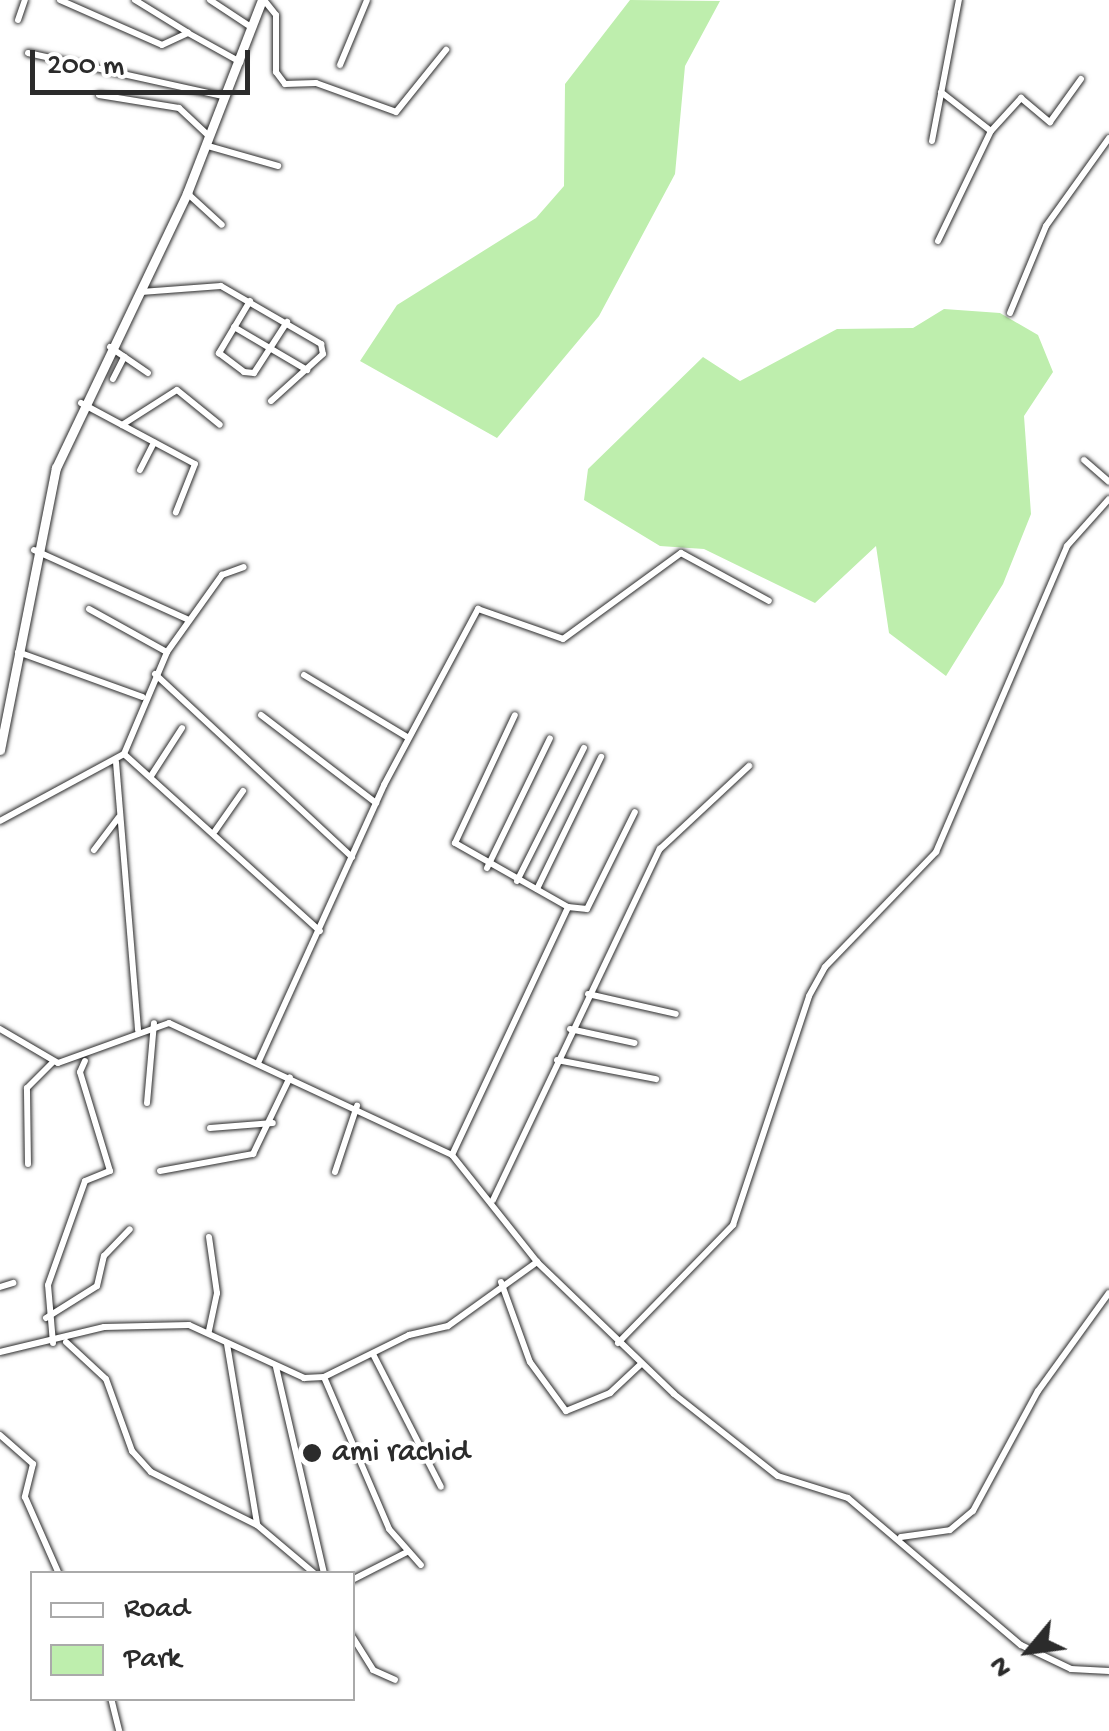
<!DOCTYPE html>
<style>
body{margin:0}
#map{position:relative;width:1109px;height:1731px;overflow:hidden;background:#fff;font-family:"Gochi Hand",sans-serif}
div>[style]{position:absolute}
.green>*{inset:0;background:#beeead}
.roads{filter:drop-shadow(0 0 2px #2b2b2b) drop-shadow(0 0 2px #2b2b2b)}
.street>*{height:6px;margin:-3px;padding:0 3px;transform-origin:3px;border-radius:3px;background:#fff}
.secondary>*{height:9px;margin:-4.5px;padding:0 4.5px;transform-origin:4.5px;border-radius:4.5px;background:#fff}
.dots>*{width:28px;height:28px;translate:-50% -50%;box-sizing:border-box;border:5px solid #fff;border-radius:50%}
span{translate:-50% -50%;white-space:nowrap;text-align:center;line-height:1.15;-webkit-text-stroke:8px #fff;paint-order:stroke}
.poi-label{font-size:32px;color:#2b2b2b}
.left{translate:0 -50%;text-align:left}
.legend{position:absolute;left:30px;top:1571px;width:325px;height:130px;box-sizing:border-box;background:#fff;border:2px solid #aaa;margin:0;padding:12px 18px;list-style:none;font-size:30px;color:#2b2b2b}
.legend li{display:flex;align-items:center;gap:20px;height:50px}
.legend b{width:50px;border:2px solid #aaa}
.north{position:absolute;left:979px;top:1601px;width:100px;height:100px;-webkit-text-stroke:8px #fff;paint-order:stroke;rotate:241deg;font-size:28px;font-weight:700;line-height:40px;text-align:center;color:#2b2b2b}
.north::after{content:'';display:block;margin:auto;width:35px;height:45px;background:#2b2b2b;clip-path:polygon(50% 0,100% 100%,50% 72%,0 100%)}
.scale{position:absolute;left:30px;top:50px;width:220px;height:45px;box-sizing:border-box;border:5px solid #2b2b2b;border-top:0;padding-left:12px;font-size:30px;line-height:35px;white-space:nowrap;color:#2b2b2b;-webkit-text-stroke:8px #fff;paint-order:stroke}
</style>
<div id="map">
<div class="green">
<i style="clip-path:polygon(630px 0,720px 1px,685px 66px,675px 174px,599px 316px,497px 438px,360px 361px,397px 305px,536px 218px,564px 186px,565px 84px)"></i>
<i style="clip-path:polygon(944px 309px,1000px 313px,1038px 335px,1053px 372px,1024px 416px,1031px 514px,1003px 584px,946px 676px,889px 633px,876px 546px,815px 603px,704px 549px,660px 546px,584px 500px,588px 469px,703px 357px,740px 381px,837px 329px,913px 328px)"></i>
</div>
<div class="roads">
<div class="street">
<i style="left:60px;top:0;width:111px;rotate:23.8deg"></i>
<i style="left:162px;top:45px;width:29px;rotate:-25deg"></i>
<i style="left:188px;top:33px;width:60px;rotate:29.1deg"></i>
<i style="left:135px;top:0;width:61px;rotate:31.6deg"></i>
<i style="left:210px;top:0;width:49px;rotate:33.4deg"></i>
<i style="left:264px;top:0;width:19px;rotate:51deg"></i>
<i style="left:276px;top:15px;width:57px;rotate:90deg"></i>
<i style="left:276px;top:72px;width:15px;rotate:53deg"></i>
<i style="left:285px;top:84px;width:31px;rotate:-2deg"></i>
<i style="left:316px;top:83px;width:85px;rotate:19.9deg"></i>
<i style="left:396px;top:112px;width:80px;rotate:-51.1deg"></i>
<i style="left:18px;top:20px;width:21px;rotate:-71deg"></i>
<i style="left:28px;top:53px;width:203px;rotate:12.5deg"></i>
<i style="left:340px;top:65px;width:70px;rotate:-67.4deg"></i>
<i style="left:941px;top:92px;width:63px;rotate:38deg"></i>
<i style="left:99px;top:95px;width:81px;rotate:9.2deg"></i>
<i style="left:179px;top:108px;width:42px;rotate:43.1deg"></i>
<i style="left:932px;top:141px;width:144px;rotate:-79.2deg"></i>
<i style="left:208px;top:146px;width:73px;rotate:15.9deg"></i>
<i style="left:187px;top:193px;width:47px;rotate:42.4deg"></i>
<i style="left:938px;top:241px;width:122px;rotate:-64.3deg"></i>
<i style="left:991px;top:131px;width:45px;rotate:-47.7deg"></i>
<i style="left:1021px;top:98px;width:38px;rotate:40deg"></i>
<i style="left:1050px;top:122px;width:53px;rotate:-54.2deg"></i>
<i style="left:141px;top:292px;width:80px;rotate:-4.3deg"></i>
<i style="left:221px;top:286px;width:116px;rotate:30.1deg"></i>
<i style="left:321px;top:344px;width:10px;rotate:79deg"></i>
<i style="left:323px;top:354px;width:70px;rotate:137.9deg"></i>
<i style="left:250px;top:301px;width:61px;rotate:120.8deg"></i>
<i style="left:219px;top:353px;width:31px;rotate:37deg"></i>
<i style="left:244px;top:372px;width:10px;rotate:6deg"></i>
<i style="left:254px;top:373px;width:61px;rotate:-57.1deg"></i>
<i style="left:1010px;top:313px;width:94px;rotate:-67.5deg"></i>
<i style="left:1046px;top:226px;width:108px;rotate:-54.4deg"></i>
<i style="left:234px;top:327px;width:85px;rotate:30.5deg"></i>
<i style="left:110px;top:347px;width:46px;rotate:34.4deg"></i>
<i style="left:113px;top:379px;width:25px;rotate:-63deg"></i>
<i style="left:81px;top:403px;width:129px;rotate:28.2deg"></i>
<i style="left:195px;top:464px;width:52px;rotate:111.6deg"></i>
<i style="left:122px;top:425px;width:65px;rotate:-32.5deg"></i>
<i style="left:177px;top:390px;width:55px;rotate:39.1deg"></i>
<i style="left:1084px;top:460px;width:33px;rotate:41deg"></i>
<i style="left:140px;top:470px;width:31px;rotate:-63deg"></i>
<i style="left:34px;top:550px;width:170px;rotate:24.3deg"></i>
<i style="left:89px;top:609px;width:89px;rotate:28.9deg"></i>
<i style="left:18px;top:652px;width:132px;rotate:19.9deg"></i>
<i style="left:155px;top:674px;width:269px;rotate:42.9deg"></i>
<i style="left:304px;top:675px;width:120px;rotate:31deg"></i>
<i style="left:261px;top:715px;width:145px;rotate:37.4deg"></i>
<i style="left:124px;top:754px;width:264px;rotate:42.1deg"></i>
<i style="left:116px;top:762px;width:269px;rotate:85.3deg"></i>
<i style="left:151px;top:776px;width:57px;rotate:-57.1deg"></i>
<i style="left:0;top:821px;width:141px;rotate:-28.4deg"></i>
<i style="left:124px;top:754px;width:111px;rotate:-67.1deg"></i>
<i style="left:167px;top:652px;width:95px;rotate:-54.5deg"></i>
<i style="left:222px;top:575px;width:23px;rotate:-20deg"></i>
<i style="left:215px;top:831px;width:49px;rotate:-55deg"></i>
<i style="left:94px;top:850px;width:41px;rotate:-52.9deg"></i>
<i style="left:487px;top:868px;width:144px;rotate:-64.1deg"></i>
<i style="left:517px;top:881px;width:149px;rotate:-63.3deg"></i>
<i style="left:537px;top:889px;width:147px;rotate:-64.1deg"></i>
<i style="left:568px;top:907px;width:19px;rotate:6deg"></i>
<i style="left:587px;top:909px;width:108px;rotate:-63.7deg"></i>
<i style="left:588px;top:994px;width:90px;rotate:12.8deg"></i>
<i style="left:0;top:1029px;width:67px;rotate:30.4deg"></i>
<i style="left:58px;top:1063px;width:118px;rotate:-19.8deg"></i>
<i style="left:169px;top:1023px;width:312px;rotate:25deg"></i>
<i style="left:452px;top:1155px;width:137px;rotate:51.5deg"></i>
<i style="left:537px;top:1262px;width:190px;rotate:43.9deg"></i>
<i style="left:674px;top:1394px;width:132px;rotate:38.3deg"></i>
<i style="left:778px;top:1476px;width:73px;rotate:17.4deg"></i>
<i style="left:848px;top:1498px;width:227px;rotate:40.4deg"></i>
<i style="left:1021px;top:1645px;width:55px;rotate:25.6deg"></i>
<i style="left:1071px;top:1669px;width:38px;rotate:3deg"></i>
<i style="left:570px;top:1029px;width:66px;rotate:12.2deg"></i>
<i style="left:557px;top:1060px;width:101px;rotate:10.9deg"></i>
<i style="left:258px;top:1063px;width:305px;rotate:-65.6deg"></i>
<i style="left:384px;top:785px;width:200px;rotate:-61.9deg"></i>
<i style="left:478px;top:609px;width:90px;rotate:19.4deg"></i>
<i style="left:563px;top:639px;width:146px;rotate:-36.1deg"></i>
<i style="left:681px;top:553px;width:100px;rotate:28.6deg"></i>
<i style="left:147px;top:1103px;width:80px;rotate:-85deg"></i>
<i style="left:210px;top:1128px;width:63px;rotate:-4.5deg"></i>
<i style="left:452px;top:1155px;width:274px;rotate:-64.9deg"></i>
<i style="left:568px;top:907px;width:130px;rotate:-150.5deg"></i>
<i style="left:455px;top:843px;width:141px;rotate:-64.9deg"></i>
<i style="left:28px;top:1164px;width:76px;rotate:-90.8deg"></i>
<i style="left:27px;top:1088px;width:35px;rotate:-45deg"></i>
<i style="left:160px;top:1171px;width:95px;rotate:-10.4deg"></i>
<i style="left:253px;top:1154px;width:85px;rotate:-64.3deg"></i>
<i style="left:335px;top:1172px;width:70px;rotate:-71.6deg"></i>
<i style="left:493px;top:1200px;width:389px;rotate:-64.6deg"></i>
<i style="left:660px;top:849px;width:122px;rotate:-43deg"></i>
<i style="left:209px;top:1237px;width:57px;rotate:81.9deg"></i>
<i style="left:217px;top:1293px;width:40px;rotate:102deg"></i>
<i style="left:501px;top:1282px;width:85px;rotate:70.1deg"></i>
<i style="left:530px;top:1362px;width:61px;rotate:53.7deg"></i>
<i style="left:566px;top:1411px;width:48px;rotate:-22.2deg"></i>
<i style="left:610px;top:1393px;width:42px;rotate:-43.1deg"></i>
<i style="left:0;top:1287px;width:14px;rotate:-17deg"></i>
<i style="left:46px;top:1318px;width:60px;rotate:-32.1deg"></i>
<i style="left:97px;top:1286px;width:31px;rotate:-77deg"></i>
<i style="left:104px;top:1256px;width:37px;rotate:-46deg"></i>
<i style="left:66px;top:1342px;width:54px;rotate:42.8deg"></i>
<i style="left:106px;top:1379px;width:77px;rotate:70.1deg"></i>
<i style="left:132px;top:1451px;width:28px;rotate:48deg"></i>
<i style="left:151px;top:1472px;width:119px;rotate:26.6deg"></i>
<i style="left:257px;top:1525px;width:76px;rotate:40.2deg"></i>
<i style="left:53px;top:1343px;width:58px;rotate:-94.9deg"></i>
<i style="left:48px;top:1285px;width:110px;rotate:-70.4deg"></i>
<i style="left:85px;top:1181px;width:27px;rotate:-22deg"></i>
<i style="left:110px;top:1171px;width:103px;rotate:-106.9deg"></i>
<i style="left:80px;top:1072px;width:12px;rotate:-66deg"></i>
<i style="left:618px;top:1343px;width:165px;rotate:-45.7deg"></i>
<i style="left:733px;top:1225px;width:241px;rotate:-71.6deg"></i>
<i style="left:809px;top:996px;width:33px;rotate:-61deg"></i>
<i style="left:825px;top:967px;width:160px;rotate:-46deg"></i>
<i style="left:936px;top:852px;width:333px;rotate:-66.8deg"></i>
<i style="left:1067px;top:546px;width:63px;rotate:-48.2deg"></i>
<i style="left:227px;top:1344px;width:182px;rotate:80.5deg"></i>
<i style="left:0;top:1352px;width:107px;rotate:-13.5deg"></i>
<i style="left:104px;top:1327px;width:85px;rotate:-1.3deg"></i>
<i style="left:189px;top:1325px;width:127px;rotate:24.7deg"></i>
<i style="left:304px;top:1378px;width:20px;rotate:-3deg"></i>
<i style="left:324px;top:1377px;width:95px;rotate:-26.3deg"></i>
<i style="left:409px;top:1335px;width:40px;rotate:-13deg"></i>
<i style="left:448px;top:1326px;width:110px;rotate:-35.7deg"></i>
<i style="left:373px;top:1354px;width:149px;rotate:62.9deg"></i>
<i style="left:276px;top:1367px;width:212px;rotate:76.9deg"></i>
<i style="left:324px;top:1377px;width:165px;rotate:66.8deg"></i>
<i style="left:389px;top:1529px;width:48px;rotate:48.4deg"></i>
<i style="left:0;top:1435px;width:44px;rotate:41.3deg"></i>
<i style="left:33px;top:1464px;width:34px;rotate:104deg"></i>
<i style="left:25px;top:1497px;width:84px;rotate:66.2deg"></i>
<i style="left:901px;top:1537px;width:49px;rotate:-8.1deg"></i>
<i style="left:950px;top:1530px;width:30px;rotate:-40deg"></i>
<i style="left:973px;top:1511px;width:136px;rotate:-61.6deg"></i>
<i style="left:1038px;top:1391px;width:121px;rotate:-54.1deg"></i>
<i style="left:352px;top:1580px;width:62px;rotate:-27deg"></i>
<i style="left:352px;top:1636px;width:40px;rotate:58deg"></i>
<i style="left:373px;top:1670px;width:24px;rotate:24deg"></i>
<i style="left:111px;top:1698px;width:34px;rotate:76deg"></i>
</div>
<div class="secondary">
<i style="left:0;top:750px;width:288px;rotate:-78.8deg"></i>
<i style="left:56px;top:468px;width:305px;rotate:-64.5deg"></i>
<i style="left:187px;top:193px;width:207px;rotate:-68.8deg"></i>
</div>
</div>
<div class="dots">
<i style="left:312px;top:1453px;background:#2b2b2b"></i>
</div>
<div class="poi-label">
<span class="left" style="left:332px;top:1453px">ami rachid</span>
</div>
<ul class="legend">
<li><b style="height:12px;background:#fff"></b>Road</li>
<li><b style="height:28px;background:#beeead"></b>Park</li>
</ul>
<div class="north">N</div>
<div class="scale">200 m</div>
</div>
